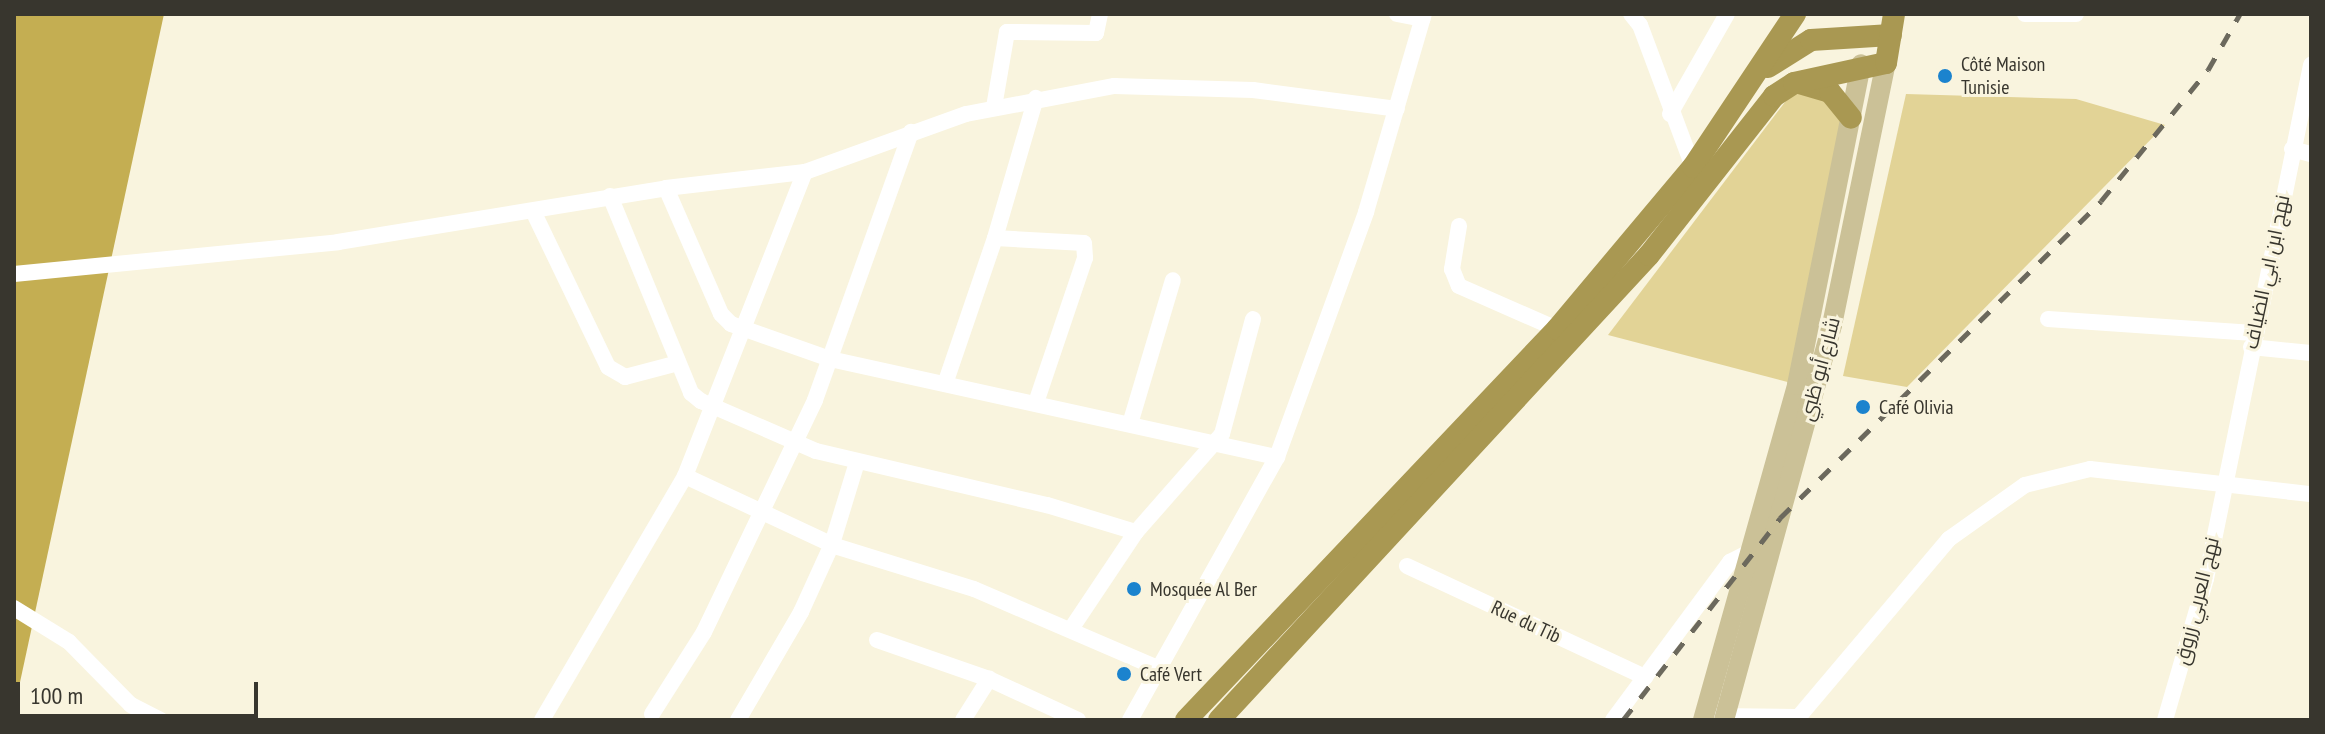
<!DOCTYPE html>
<meta charset="utf-8">
<style>
body{margin:0}
#map{position:relative;width:2325px;height:734px;overflow:hidden;background:#f9f4de;font-family:"PT Sans Narrow",Cairo,sans-serif}
div>[style]{position:absolute}
.green>*{inset:0;background:#e2d396}
.forest>*{inset:0;background:#c4ae52}
.minor>*{height:16px;margin:-8px;padding:0 8px;transform-origin:8px;border-radius:8px;background:#fff}
.major>*{height:20px;margin:-10px;padding:0 10px;transform-origin:10px;border-radius:10px;background:#cbc197}
.highway>*{height:22px;margin:-11px;padding:0 11px;transform-origin:11px;border-radius:11px;background:#a99852}
.rail>*{height:5px;margin-top:-2.5px;transform-origin:0;background:repeating-linear-gradient(90deg,#6c695d 0 14px,transparent 0 28px)}
.dots>*{width:22px;height:22px;translate:-50% -50%;box-sizing:border-box;border:4px solid #f9f4de;border-radius:50%}
span{translate:-50% -50%;white-space:nowrap;text-align:center;line-height:1.15;-webkit-text-stroke:6px #f9f4de;paint-order:stroke}
.poi-label{font-size:20px;color:#38362e}
.left{translate:0 -50%;text-align:left}
.street-label{font-size:20px;color:#38362e}
.frame{position:absolute;inset:0;border:16px solid #38362e;pointer-events:none}
.scale{position:absolute;left:16px;top:682px;width:242px;height:36px;box-sizing:border-box;border:4px solid #38362e;border-top:0;padding-left:10px;font-size:24px;line-height:28px;white-space:nowrap;color:#38362e;-webkit-text-stroke:6px #f9f4de;paint-order:stroke}
</style>
<div id="map">
<div class="green">
<div style="clip-path:polygon(1804px 77px,1849px 115px,1795px 384px,1608px 335px)"></div>
<div style="clip-path:polygon(1906px 94px,2076px 99px,2165px 125px,1907px 387px,1843px 376px)"></div>
</div>
<div class="forest">
<div style="clip-path:polygon(14px 14px,164px 14px,14px 710px)"></div>
</div>
<div class="minor">
<div style="left:1397px;top:14px;width:26px;rotate:11deg"></div>
<div style="left:1631px;top:14px;width:14px;rotate:51deg"></div>
<div style="left:1640px;top:25px;width:152px;rotate:69.5deg"></div>
<div style="left:2025px;top:14px;width:51px"></div>
<div style="left:994px;top:107px;width:76px;rotate:-80.2deg"></div>
<div style="left:1007px;top:32px;width:89px;rotate:0.6deg"></div>
<div style="left:1096px;top:33px;width:19px;rotate:-78deg"></div>
<div style="left:1670px;top:114px;width:115px;rotate:-60.3deg"></div>
<div style="left:2292px;top:149px;width:20px;rotate:15deg"></div>
<div style="left:666px;top:188px;width:137px;rotate:66.4deg"></div>
<div style="left:721px;top:314px;width:14px;rotate:45deg"></div>
<div style="left:731px;top:324px;width:105px;rotate:19.5deg"></div>
<div style="left:830px;top:359px;width:458px;rotate:12.4deg"></div>
<div style="left:610px;top:196px;width:213px;rotate:67.6deg"></div>
<div style="left:691px;top:393px;width:13px;rotate:39deg"></div>
<div style="left:701px;top:401px;width:125px;rotate:23.5deg"></div>
<div style="left:816px;top:451px;width:237px;rotate:13.2deg"></div>
<div style="left:1047px;top:505px;width:93px;rotate:16.9deg"></div>
<div style="left:533px;top:211px;width:173px;rotate:64.3deg"></div>
<div style="left:608px;top:367px;width:20px;rotate:30deg"></div>
<div style="left:625px;top:377px;width:55px;rotate:-14.8deg"></div>
<div style="left:1459px;top:226px;width:44px;rotate:99.2deg"></div>
<div style="left:1452px;top:269px;width:18px;rotate:68deg"></div>
<div style="left:1459px;top:286px;width:107px;rotate:23.7deg"></div>
<div style="left:995px;top:238px;width:146px;rotate:-73.7deg"></div>
<div style="left:14px;top:274px;width:326px;rotate:-5.6deg"></div>
<div style="left:338px;top:242px;width:332px;rotate:-9.3deg"></div>
<div style="left:666px;top:188px;width:140px;rotate:-6.6deg"></div>
<div style="left:805px;top:172px;width:171px;rotate:-19.8deg"></div>
<div style="left:966px;top:114px;width:151px;rotate:-10.7deg"></div>
<div style="left:1114px;top:86px;width:139px;rotate:1.6deg"></div>
<div style="left:1253px;top:90px;width:145px;rotate:7.5deg"></div>
<div style="left:2048px;top:319px;width:206px;rotate:3.9deg"></div>
<div style="left:2251px;top:347px;width:60px;rotate:5.7deg"></div>
<div style="left:945px;top:384px;width:154px;rotate:-71.1deg"></div>
<div style="left:995px;top:238px;width:89px;rotate:3.2deg"></div>
<div style="left:1084px;top:243px;width:15px;rotate:86deg"></div>
<div style="left:1085px;top:258px;width:153px;rotate:108.7deg"></div>
<div style="left:1130px;top:424px;width:150px;rotate:-73.4deg"></div>
<div style="left:685px;top:476px;width:166px;rotate:25deg"></div>
<div style="left:835px;top:546px;width:145px;rotate:17.2deg"></div>
<div style="left:974px;top:589px;width:197px;rotate:23.3deg"></div>
<div style="left:1407px;top:566px;width:263px;rotate:25deg"></div>
<div style="left:14px;top:608px;width:65px;rotate:31.7deg"></div>
<div style="left:69px;top:642px;width:88px;rotate:45.5deg"></div>
<div style="left:131px;top:705px;width:34px;rotate:27deg"></div>
<div style="left:1071px;top:629px;width:117px;rotate:-56.2deg"></div>
<div style="left:1136px;top:532px;width:130px;rotate:-48.7deg"></div>
<div style="left:1222px;top:434px;width:119px;rotate:-74.9deg"></div>
<div style="left:877px;top:640px;width:119px;rotate:19.2deg"></div>
<div style="left:989px;top:679px;width:98px;rotate:24.7deg"></div>
<div style="left:652px;top:714px;width:97px;rotate:-57.6deg"></div>
<div style="left:704px;top:632px;width:257px;rotate:-64.4deg"></div>
<div style="left:815px;top:400px;width:285px;rotate:-70.3deg"></div>
<div style="left:1714px;top:716px;width:83px;rotate:0.7deg"></div>
<div style="left:542px;top:720px;width:283px;rotate:-59.6deg"></div>
<div style="left:685px;top:476px;width:327px;rotate:-68.5deg"></div>
<div style="left:738px;top:720px;width:125px;rotate:-59.7deg"></div>
<div style="left:801px;top:612px;width:75px;rotate:-65.5deg"></div>
<div style="left:832px;top:544px;width:86px;rotate:-73deg"></div>
<div style="left:963px;top:720px;width:49px;rotate:-57.6deg"></div>
<div style="left:1130px;top:720px;width:301px;rotate:-60.8deg"></div>
<div style="left:1277px;top:457px;width:261px;rotate:-70deg"></div>
<div style="left:1366px;top:212px;width:206px;rotate:-73.7deg"></div>
<div style="left:1613px;top:720px;width:197px;rotate:-53.5deg"></div>
<div style="left:1730px;top:562px;width:30px;rotate:-27deg"></div>
<div style="left:1796px;top:720px;width:237px;rotate:-49.8deg"></div>
<div style="left:1949px;top:539px;width:93px;rotate:-35.4deg"></div>
<div style="left:2025px;top:485px;width:67px;rotate:-13.8deg"></div>
<div style="left:2090px;top:469px;width:222px;rotate:6.5deg"></div>
<div style="left:2165px;top:720px;width:147px;rotate:-73.8deg"></div>
<div style="left:2206px;top:579px;width:525px;rotate:-78.45deg"></div>
</div>
<div class="major">
<div style="left:1703px;top:720px;width:348px;rotate:-74.3deg"></div>
<div style="left:1797px;top:385px;width:327px;rotate:-78.7deg"></div>
<div style="left:1724px;top:720px;width:409px;rotate:-74.7deg"></div>
<div style="left:1832px;top:325px;width:268px;rotate:-78.4deg"></div>
</div>
<div class="highway">
<div style="left:1768px;top:67px;width:51px;rotate:-32.1deg"></div>
<div style="left:1811px;top:40px;width:80px;rotate:-3.6deg"></div>
<div style="left:1799px;top:83px;width:32px;rotate:16deg"></div>
<div style="left:1830px;top:92px;width:33px;rotate:51deg"></div>
<div style="left:1186px;top:720px;width:539px;rotate:-46.5deg"></div>
<div style="left:1557px;top:329px;width:212px;rotate:-50deg"></div>
<div style="left:1693px;top:167px;width:184px;rotate:-56.3deg"></div>
<div style="left:1219px;top:720px;width:633px;rotate:-47.24deg"></div>
<div style="left:1649px;top:255px;width:202px;rotate:-51.8deg"></div>
<div style="left:1774px;top:96px;width:24px;rotate:-33deg"></div>
<div style="left:1794px;top:83px;width:94px;rotate:-12.3deg"></div>
<div style="left:1886px;top:63px;width:50px;rotate:-80.7deg"></div>
</div>
<div class="rail">
<div style="left:1623px;top:720px;width:256px;rotate:-52.1deg"></div>
<div style="left:1780px;top:518px;width:451px;rotate:-44.6deg"></div>
<div style="left:2101px;top:201px;width:169px;rotate:-50.8deg"></div>
<div style="left:2208px;top:70px;width:64px;rotate:-60.3deg"></div>
</div>
<div class="dots">
<div style="left:1945px;top:76px;background:#1b83ce"></div>
<div style="left:1863px;top:407px;background:#1b83ce"></div>
<div style="left:1134px;top:589px;background:#1b83ce"></div>
<div style="left:1124px;top:674px;background:#1b83ce"></div>
</div>
<div class="poi-label">
<span class="left" style="left:1961px;top:76px">Côté Maison<br>Tunisie</span>
<span class="left" style="left:1879px;top:407px">Café Olivia</span>
<span class="left" style="left:1150px;top:589px">Mosquée Al Ber</span>
<span class="left" style="left:1140px;top:674px">Café Vert</span>
</div>
<div class="street-label">
<span style="left:2267px;top:272px;rotate:-78deg">نهج ابن ابي الضياف</span>
<span style="left:1820px;top:369px;rotate:-75deg">شارع أبو ظبي</span>
<span style="left:2197px;top:601px;rotate:-76deg">نهج العربي زروق</span>
<span style="left:1526px;top:622px;rotate:25deg">Rue du Tib</span>
</div>
<div class="frame"></div>
<div class="scale">100 m</div>
</div>
